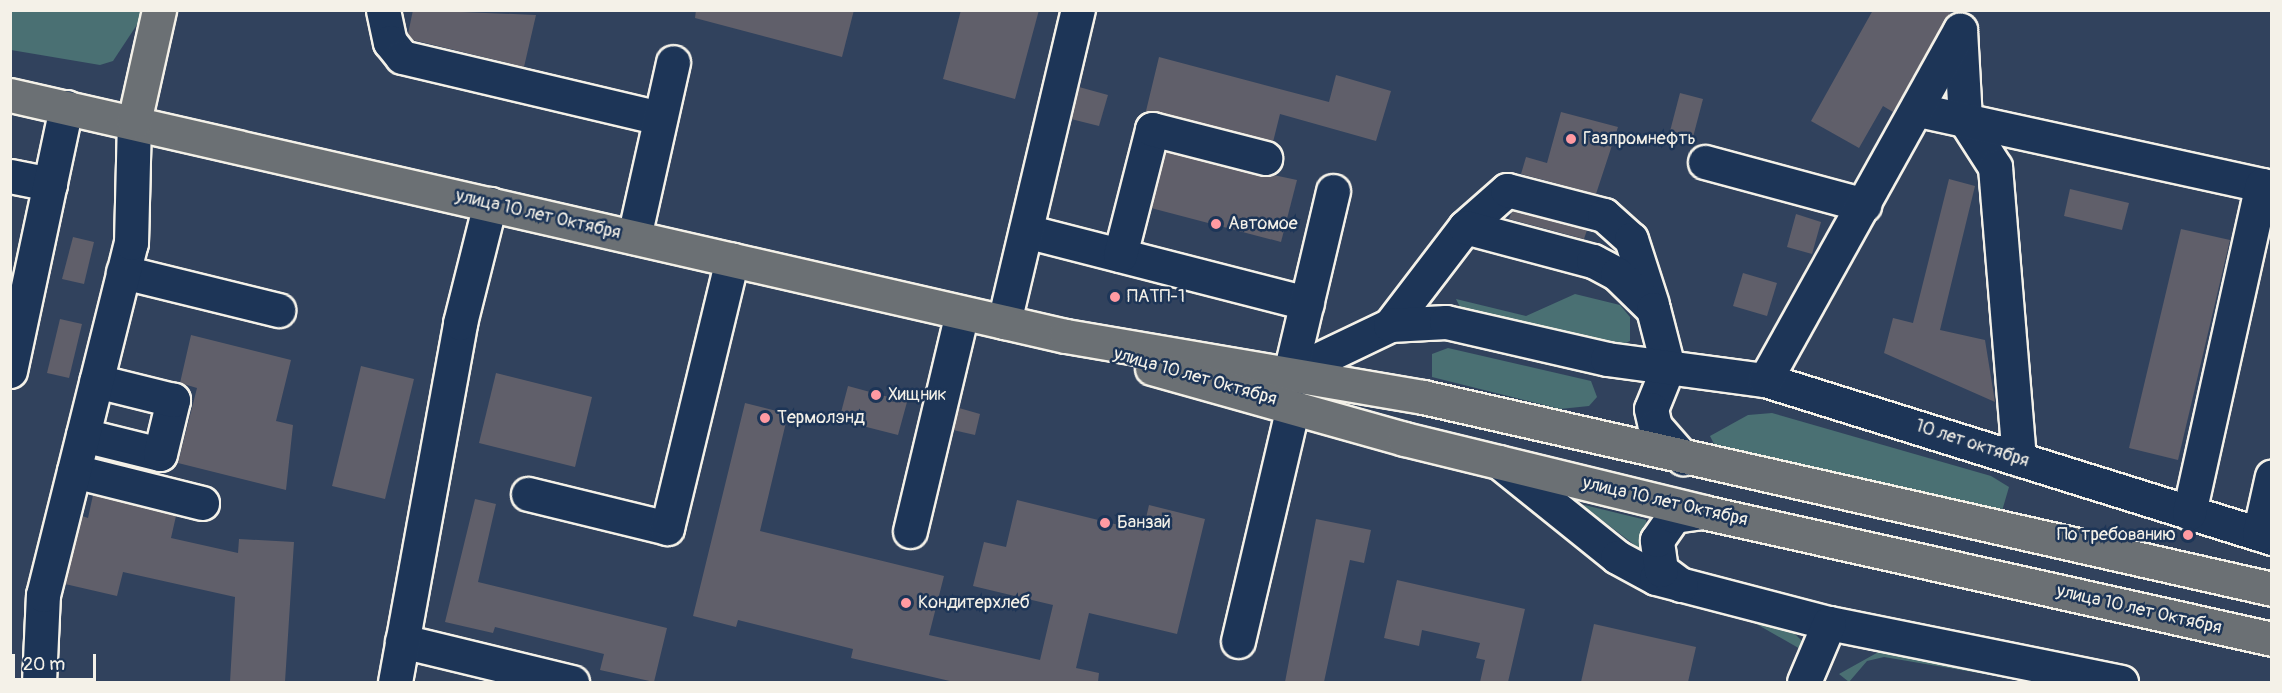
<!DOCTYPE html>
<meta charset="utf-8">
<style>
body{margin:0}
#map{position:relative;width:2282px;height:693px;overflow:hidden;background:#31425d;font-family:Pangolin,sans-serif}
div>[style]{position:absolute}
.green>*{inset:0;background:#4a7073}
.building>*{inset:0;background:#605f6a}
.roads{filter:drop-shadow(2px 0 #f4f1e8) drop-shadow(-2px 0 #f4f1e8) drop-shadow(0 2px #f4f1e8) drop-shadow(0 -2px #f4f1e8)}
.minor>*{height:33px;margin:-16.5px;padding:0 16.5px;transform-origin:16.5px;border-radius:16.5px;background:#1d3557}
.major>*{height:33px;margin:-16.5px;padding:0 16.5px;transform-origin:16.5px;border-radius:16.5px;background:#6b7074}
.dots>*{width:16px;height:16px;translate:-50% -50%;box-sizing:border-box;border:3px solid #1d3557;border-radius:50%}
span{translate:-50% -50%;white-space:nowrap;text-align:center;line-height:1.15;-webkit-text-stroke:5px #1d3557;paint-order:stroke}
.poi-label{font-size:18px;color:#f4f1e8}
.left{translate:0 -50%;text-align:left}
.right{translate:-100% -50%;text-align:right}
.street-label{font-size:18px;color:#f4f1e8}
.frame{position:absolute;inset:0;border:12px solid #f4f1e8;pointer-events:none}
.scale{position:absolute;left:12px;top:654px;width:84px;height:27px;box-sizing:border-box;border:3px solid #f4f1e8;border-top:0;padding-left:8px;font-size:18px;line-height:21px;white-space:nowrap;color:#f4f1e8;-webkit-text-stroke:4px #1d3557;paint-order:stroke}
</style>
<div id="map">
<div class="green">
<div style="clip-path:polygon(11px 11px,146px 11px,113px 61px,100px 65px,11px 50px)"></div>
<div style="clip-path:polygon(1575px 294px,1620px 305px,1630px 317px,1630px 341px,1619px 346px,1461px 309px,1456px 299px,1526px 316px)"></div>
<div style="clip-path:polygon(1448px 348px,1591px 381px,1597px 397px,1589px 406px,1560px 409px,1432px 377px,1432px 354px)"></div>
<div style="clip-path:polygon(1772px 413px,1991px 476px,2009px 487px,2002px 511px,1714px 444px,1710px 436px,1748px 415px)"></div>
<div style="clip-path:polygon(1572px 502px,1646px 520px,1653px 559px,1590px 511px)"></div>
<div style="clip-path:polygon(1739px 614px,1788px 627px,1804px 643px,1802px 650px)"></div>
<div style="clip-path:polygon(1882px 650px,2064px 682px,2032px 682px,1884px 657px,1867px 661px,1849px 682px,1839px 674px)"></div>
</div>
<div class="building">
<div style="clip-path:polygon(413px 10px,536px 15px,524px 67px,413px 40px,408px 34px)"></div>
<div style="clip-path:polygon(696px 10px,854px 10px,842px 57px,695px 18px)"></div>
<div style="clip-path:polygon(961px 10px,1039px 10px,1015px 99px,943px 79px)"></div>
<div style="clip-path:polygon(1873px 10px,1952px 10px,1893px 112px,1883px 106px,1859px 148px,1811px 121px)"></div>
<div style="clip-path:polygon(1159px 57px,1329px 102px,1336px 75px,1391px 91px,1376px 141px,1280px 114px,1273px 142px,1146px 111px)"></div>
<div style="clip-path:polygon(1079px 87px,1108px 95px,1099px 126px,1071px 119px)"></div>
<div style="clip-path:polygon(1680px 93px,1703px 99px,1692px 141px,1669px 135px)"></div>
<div style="clip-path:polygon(1561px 112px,1618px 127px,1596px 194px,1521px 174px,1526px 157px,1547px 163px)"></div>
<div style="clip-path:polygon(1166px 152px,1297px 180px,1281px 242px,1151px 208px)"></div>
<div style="clip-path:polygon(1949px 179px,1975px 186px,1940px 330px,1985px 340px,1995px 402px,1884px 353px,1893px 318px,1913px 323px)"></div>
<div style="clip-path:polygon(2070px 189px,2129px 203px,2122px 230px,2064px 216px)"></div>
<div style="clip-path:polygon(1512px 211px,1587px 230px,1584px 239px,1509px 219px)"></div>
<div style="clip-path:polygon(1796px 214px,1821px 222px,1812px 254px,1787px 247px)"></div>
<div style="clip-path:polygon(2181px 229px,2230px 240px,2178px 460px,2129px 448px)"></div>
<div style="clip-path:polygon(73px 237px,94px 242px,84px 284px,62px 279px)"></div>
<div style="clip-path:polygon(1743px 273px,1777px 283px,1767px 316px,1733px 306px)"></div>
<div style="clip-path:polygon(60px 319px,82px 324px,69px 378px,47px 373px)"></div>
<div style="clip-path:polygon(191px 335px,291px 360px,276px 421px,293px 425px,286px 490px,178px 463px,197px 388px,180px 383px)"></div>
<div style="clip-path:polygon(361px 366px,414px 379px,385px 499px,332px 486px)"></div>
<div style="clip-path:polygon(496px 373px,592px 397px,575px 467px,479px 443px)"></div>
<div style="clip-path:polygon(848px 386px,907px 402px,898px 435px,839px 420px)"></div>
<div style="clip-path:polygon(745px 403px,788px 414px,760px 531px,944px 576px,929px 635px,1040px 660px,1053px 605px,973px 586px,984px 542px,1006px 547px,1017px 500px,1143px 531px,1149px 505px,1205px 519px,1177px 634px,1089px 613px,1076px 668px,1099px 673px,1098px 682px,954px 682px,851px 658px,853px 649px,738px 620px,736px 627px,693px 616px)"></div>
<div style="clip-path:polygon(959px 408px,980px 414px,975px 435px,953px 430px)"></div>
<div style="clip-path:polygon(93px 495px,176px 516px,171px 538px,238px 553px,239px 539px,294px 542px,285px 682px,230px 682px,235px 597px,123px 572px,117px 596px,65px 584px,82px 516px,88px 518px)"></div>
<div style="clip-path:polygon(475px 499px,496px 504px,478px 582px,667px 628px,654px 682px,600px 670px,604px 654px,495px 627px,493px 633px,445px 622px)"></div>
<div style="clip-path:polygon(1316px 519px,1371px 530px,1364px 563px,1350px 560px,1324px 682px,1285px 682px)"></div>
<div style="clip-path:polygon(1397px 580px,1525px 609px,1508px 682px,1480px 682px,1485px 660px,1476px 658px,1480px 643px,1422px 630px,1419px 646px,1384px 638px)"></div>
<div style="clip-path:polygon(1594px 624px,1696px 647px,1688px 682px,1581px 682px)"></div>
</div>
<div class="roads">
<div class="minor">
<div style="left:383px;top:10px;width:33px;rotate:78deg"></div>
<div style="left:390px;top:42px;width:19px;rotate:51deg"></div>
<div style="left:402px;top:57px;width:265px;rotate:13.3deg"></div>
<div style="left:1960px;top:30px;width:90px;rotate:86.8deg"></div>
<div style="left:1965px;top:120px;width:56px;rotate:57.4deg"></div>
<div style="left:1995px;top:167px;width:293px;rotate:85.3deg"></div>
<div style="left:1918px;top:110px;width:362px;rotate:12.3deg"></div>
<div style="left:1705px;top:162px;width:165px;rotate:15.1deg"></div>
<div style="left:10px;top:176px;width:41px;rotate:11.3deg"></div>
<div style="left:1465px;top:227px;width:56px;rotate:-41.4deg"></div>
<div style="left:1507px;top:190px;width:100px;rotate:14.5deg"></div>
<div style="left:1604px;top:215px;width:36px;rotate:42deg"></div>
<div style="left:1631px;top:239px;width:68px;rotate:72.1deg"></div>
<div style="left:1026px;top:231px;width:290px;rotate:14.4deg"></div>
<div style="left:634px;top:237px;width:179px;rotate:-77.4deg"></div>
<div style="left:1120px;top:255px;width:130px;rotate:-75.7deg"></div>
<div style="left:1152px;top:129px;width:117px;rotate:14.4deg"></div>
<div style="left:123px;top:272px;width:160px;rotate:13.8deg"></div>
<div style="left:1004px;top:322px;width:321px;rotate:-76.7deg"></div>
<div style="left:1390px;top:325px;width:123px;rotate:-52.6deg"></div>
<div style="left:1465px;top:227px;width:132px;rotate:14.9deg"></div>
<div style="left:1593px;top:261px;width:27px;rotate:28deg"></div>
<div style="left:1617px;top:274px;width:50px;rotate:44.2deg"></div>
<div style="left:1653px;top:309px;width:60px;rotate:75.5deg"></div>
<div style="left:1668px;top:367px;width:45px;rotate:112deg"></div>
<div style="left:1651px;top:409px;width:17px;rotate:77deg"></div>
<div style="left:1655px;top:426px;width:43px;rotate:48.8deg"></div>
<div style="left:10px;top:371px;width:270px;rotate:-78deg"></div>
<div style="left:1290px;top:373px;width:111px;rotate:-25.6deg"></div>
<div style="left:1390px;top:325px;width:56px;rotate:-3.1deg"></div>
<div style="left:1446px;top:322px;width:165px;rotate:12.9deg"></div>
<div style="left:1607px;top:359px;width:159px;rotate:7.6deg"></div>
<div style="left:1765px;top:380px;width:531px;rotate:17.31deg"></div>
<div style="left:1290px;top:373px;width:187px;rotate:-76.7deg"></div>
<div style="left:1765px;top:380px;width:401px;rotate:-60.9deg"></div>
<div style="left:83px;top:435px;width:79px;rotate:13.9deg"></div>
<div style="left:160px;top:454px;width:56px;rotate:-76.5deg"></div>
<div style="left:173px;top:400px;width:79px;rotate:-166.1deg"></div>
<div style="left:1499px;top:462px;width:151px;rotate:38.8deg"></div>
<div style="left:1617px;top:557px;width:44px;rotate:28.3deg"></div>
<div style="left:1656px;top:578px;width:179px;rotate:14.6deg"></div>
<div style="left:1829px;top:623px;width:298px;rotate:11.4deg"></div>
<div style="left:74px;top:471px;width:132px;rotate:14deg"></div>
<div style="left:528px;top:494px;width:143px;rotate:13.7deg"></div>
<div style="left:667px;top:528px;width:276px;rotate:-76.4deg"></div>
<div style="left:2189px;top:513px;width:336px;rotate:-77.5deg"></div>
<div style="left:910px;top:531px;width:224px;rotate:-76.6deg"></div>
<div style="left:2259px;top:534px;width:59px;rotate:-77.4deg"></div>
<div style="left:1681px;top:585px;width:25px;rotate:-143deg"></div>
<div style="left:1661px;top:570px;width:30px;rotate:-98deg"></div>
<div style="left:1657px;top:540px;width:29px;rotate:-55deg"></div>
<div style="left:1674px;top:516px;width:29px;rotate:-8deg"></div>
<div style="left:402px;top:641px;width:175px;rotate:13.6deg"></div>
<div style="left:1238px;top:641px;width:241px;rotate:-76.8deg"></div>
<div style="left:39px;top:682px;width:87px;rotate:-87.4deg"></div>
<div style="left:43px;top:595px;width:363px;rotate:-76deg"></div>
<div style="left:131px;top:243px;width:121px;rotate:-88.6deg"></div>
<div style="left:395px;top:682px;width:365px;rotate:-79.7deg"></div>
<div style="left:460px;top:323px;width:123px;rotate:-75.9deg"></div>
<div style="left:1804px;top:682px;width:64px;rotate:-67deg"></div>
</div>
<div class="major">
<div style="left:10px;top:95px;width:1083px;rotate:12.86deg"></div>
<div style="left:1066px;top:336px;width:362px;rotate:9.7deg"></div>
<div style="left:1423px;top:397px;width:870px;rotate:12.74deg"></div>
<div style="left:134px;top:122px;width:115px;rotate:-77.4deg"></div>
<div style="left:1152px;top:368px;width:262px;rotate:15.7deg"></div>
<div style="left:1404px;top:439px;width:308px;rotate:13.7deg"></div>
<div style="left:1703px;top:512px;width:583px;rotate:12.58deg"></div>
</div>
</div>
<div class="dots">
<div style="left:1571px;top:139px;background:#ff9aa2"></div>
<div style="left:1216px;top:224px;background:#ff9aa2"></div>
<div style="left:1115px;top:297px;background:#ff9aa2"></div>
<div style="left:876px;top:395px;background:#ff9aa2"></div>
<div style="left:765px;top:418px;background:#ff9aa2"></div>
<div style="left:1105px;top:523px;background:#ff9aa2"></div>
<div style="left:2188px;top:535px;background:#ff9aa2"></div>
<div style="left:906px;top:603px;background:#ff9aa2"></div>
</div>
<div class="poi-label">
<span class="left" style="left:1583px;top:139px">Газпромнефть</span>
<span class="left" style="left:1228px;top:224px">Автомое</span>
<span class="left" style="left:1127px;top:297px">ПАТП-1</span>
<span class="left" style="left:888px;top:395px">Хищник</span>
<span class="left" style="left:777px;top:418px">Термолэнд</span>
<span class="left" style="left:1117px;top:523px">Банзай</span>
<span class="right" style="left:2176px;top:535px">По требованию</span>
<span class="left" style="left:918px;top:603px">Кондитерхлеб</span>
</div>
<div class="street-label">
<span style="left:538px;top:215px;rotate:13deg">улица 10 лет Октября</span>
<span style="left:1195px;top:377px;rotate:16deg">улица 10 лет Октября</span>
<span style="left:1972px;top:444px;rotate:18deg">10 лет октября</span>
<span style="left:1665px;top:502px;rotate:13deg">улица 10 лет Октября</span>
<span style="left:2139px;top:610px;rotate:13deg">улица 10 лет Октября</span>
</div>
<div class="frame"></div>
<div class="scale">20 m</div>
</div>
